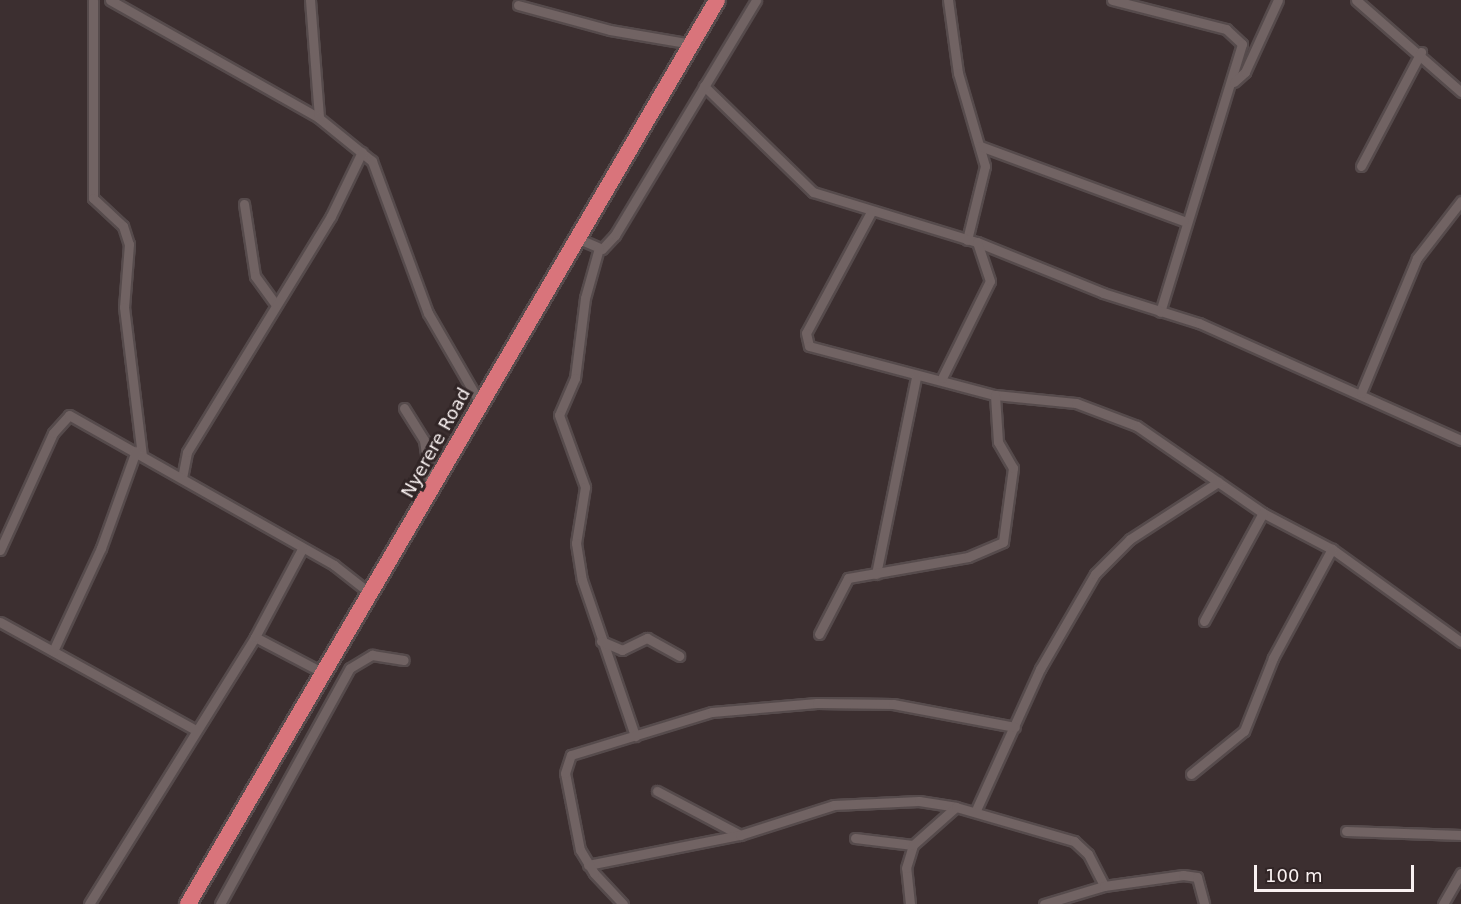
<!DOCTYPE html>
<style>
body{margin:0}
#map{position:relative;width:1461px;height:904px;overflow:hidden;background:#3c2f30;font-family:"DejaVu Sans",sans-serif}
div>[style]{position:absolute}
.roads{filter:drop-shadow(2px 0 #564b4c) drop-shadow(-2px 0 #564b4c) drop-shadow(0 2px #564b4c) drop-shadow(0 -2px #564b4c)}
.street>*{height:9px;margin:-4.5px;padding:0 4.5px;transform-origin:4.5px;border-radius:4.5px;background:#716363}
.highway>*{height:16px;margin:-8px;padding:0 8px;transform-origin:8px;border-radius:8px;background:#d9747b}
span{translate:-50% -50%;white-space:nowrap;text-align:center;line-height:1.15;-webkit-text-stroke:6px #312526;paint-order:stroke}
.street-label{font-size:18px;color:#f9f1f1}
.scale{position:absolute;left:1254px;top:865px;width:160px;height:27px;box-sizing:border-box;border:3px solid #f9f1f1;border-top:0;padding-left:8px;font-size:18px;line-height:21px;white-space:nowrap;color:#f9f1f1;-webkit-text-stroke:4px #312526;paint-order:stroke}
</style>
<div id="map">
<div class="roads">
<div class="street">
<div style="left:93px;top:0;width:198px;rotate:90deg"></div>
<div style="left:93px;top:198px;width:41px;rotate:43deg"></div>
<div style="left:123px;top:226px;width:19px;rotate:72deg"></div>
<div style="left:129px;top:244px;width:63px;rotate:94.5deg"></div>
<div style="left:124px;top:307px;width:149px;rotate:83.1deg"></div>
<div style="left:110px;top:0;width:240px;rotate:29.4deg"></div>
<div style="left:310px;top:0;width:118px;rotate:85.6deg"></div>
<div style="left:319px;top:118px;width:68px;rotate:39.1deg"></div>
<div style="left:372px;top:161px;width:162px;rotate:69.8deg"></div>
<div style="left:428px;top:313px;width:104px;rotate:60deg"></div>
<div style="left:948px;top:0;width:74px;rotate:82.2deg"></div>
<div style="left:958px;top:73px;width:97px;rotate:73.8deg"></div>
<div style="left:985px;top:166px;width:76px;rotate:103.7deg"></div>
<div style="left:1112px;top:0;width:118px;rotate:14.3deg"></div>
<div style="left:1226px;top:29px;width:22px;rotate:43deg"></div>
<div style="left:1242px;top:44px;width:280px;rotate:107deg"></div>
<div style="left:1356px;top:0;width:140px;rotate:41.2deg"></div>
<div style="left:518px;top:5px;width:95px;rotate:15.2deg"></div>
<div style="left:610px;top:30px;width:83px;rotate:9.7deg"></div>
<div style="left:1234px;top:82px;width:15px;rotate:-42deg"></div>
<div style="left:1245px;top:72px;width:79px;rotate:-65.4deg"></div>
<div style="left:704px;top:86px;width:152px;rotate:44.2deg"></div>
<div style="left:813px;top:192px;width:171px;rotate:17deg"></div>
<div style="left:977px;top:242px;width:136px;rotate:22deg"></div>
<div style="left:1103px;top:293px;width:101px;rotate:17.4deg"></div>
<div style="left:1199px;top:323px;width:287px;rotate:24.1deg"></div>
<div style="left:980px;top:146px;width:217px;rotate:20.2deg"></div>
<div style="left:1361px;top:166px;width:129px;rotate:-62.2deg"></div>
<div style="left:244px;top:204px;width:73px;rotate:81.3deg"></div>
<div style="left:255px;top:276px;width:34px;rotate:54deg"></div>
<div style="left:871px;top:212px;width:137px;rotate:118.2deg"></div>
<div style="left:806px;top:333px;width:13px;rotate:77deg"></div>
<div style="left:809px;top:346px;width:192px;rotate:14.8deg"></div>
<div style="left:995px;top:395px;width:81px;rotate:5.6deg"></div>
<div style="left:1076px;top:403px;width:65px;rotate:20.7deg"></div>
<div style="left:1137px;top:426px;width:153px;rotate:34.6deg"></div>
<div style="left:1263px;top:513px;width:78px;rotate:27.6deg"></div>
<div style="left:1332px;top:549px;width:159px;rotate:35.8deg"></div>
<div style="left:579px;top:239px;width:25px;rotate:23deg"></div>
<div style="left:602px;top:249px;width:19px;rotate:-47deg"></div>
<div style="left:615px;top:235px;width:274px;rotate:-59deg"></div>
<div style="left:599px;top:248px;width:52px;rotate:105.6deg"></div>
<div style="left:585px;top:298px;width:81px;rotate:97.1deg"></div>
<div style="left:575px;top:378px;width:40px;rotate:113.4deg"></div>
<div style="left:559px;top:415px;width:77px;rotate:70.1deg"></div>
<div style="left:585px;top:487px;width:57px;rotate:99.1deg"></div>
<div style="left:576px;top:543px;width:37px;rotate:81deg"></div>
<div style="left:582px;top:580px;width:165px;rotate:71.2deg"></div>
<div style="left:942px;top:378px;width:108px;rotate:-63.7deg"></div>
<div style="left:990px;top:281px;width:41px;rotate:-108.4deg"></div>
<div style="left:1361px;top:393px;width:146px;rotate:-67.5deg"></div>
<div style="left:1417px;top:258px;width:72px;rotate:-52.3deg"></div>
<div style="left:404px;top:408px;width:38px;rotate:58deg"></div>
<div style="left:424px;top:440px;width:49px;rotate:81.7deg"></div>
<div style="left:182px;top:478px;width:26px;rotate:-79deg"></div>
<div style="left:187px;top:452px;width:276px;rotate:-58.6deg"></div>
<div style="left:331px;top:216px;width:71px;rotate:-64.2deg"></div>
<div style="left:0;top:550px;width:128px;rotate:-65.6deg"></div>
<div style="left:53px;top:433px;width:24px;rotate:-48deg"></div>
<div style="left:69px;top:415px;width:305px;rotate:29.5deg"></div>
<div style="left:334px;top:565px;width:47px;rotate:38.1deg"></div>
<div style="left:876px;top:574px;width:201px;rotate:-78.5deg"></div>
<div style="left:1204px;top:621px;width:123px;rotate:-61.4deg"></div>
<div style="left:0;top:622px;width:224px;rotate:28.9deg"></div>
<div style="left:819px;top:634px;width:63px;rotate:-62.6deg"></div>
<div style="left:848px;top:578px;width:122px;rotate:-9.9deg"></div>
<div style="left:968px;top:557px;width:38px;rotate:-23deg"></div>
<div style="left:1003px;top:542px;width:75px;rotate:-82.3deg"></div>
<div style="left:1013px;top:468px;width:30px;rotate:-120deg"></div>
<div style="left:998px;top:442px;width:47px;rotate:-93.7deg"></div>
<div style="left:255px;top:637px;width:78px;rotate:27.6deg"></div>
<div style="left:601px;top:641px;width:23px;rotate:23deg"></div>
<div style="left:622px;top:650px;width:28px;rotate:-26deg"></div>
<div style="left:647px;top:638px;width:37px;rotate:29deg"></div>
<div style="left:53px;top:651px;width:114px;rotate:-65deg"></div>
<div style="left:101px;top:548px;width:103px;rotate:-70.2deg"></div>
<div style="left:1191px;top:774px;width:68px;rotate:-39.1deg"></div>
<div style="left:1244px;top:731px;width:79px;rotate:-68.3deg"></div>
<div style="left:1273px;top:658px;width:124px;rotate:-61.6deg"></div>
<div style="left:657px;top:791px;width:94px;rotate:27.9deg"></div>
<div style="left:976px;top:810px;width:155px;rotate:-65.6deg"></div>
<div style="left:1040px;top:669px;width:110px;rotate:-59.9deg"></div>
<div style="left:1095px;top:574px;width:49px;rotate:-45deg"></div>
<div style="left:1130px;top:539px;width:105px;rotate:-32.9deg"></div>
<div style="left:1346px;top:831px;width:115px;rotate:2deg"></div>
<div style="left:855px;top:838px;width:58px;rotate:6.9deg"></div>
<div style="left:588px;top:865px;width:155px;rotate:-11.2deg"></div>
<div style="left:740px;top:835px;width:99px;rotate:-17.7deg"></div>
<div style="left:834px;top:805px;width:85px;rotate:-2.7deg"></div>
<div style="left:919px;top:801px;width:37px;rotate:9deg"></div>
<div style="left:89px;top:904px;width:314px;rotate:-58.1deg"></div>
<div style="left:255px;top:637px;width:100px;rotate:-61.9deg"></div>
<div style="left:220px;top:904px;width:269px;rotate:-61.2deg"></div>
<div style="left:350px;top:668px;width:26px;rotate:-31deg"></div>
<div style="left:372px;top:655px;width:32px;rotate:9deg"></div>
<div style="left:623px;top:904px;width:42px;rotate:-133.1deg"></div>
<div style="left:594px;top:873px;width:27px;rotate:-121deg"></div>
<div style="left:580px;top:850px;width:78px;rotate:-101deg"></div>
<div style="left:565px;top:773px;width:19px;rotate:-72deg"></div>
<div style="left:571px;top:755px;width:147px;rotate:-17deg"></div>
<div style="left:712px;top:712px;width:105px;rotate:-4.9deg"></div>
<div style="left:817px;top:703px;width:76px;rotate:0.8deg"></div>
<div style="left:893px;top:704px;width:124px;rotate:10.7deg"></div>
<div style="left:910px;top:904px;width:36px;rotate:-96deg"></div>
<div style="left:906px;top:868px;width:24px;rotate:-73deg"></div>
<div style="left:913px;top:845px;width:57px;rotate:-41.5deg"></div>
<div style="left:956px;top:807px;width:123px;rotate:16.1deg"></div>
<div style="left:1074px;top:841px;width:19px;rotate:43deg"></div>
<div style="left:1088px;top:854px;width:36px;rotate:63deg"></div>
<div style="left:1044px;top:904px;width:63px;rotate:-16.7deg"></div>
<div style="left:1104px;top:886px;width:80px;rotate:-7.9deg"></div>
<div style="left:1183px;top:875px;width:14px;rotate:8deg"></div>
<div style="left:1197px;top:877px;width:28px;rotate:75deg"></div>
<div style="left:1443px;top:904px;width:36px;rotate:-60deg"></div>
</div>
<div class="highway">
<div style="left:188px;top:904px;width:1047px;rotate:-59.66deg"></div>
</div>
</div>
<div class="street-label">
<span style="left:436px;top:443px;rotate:-61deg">Nyerere Road</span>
</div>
<div class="scale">100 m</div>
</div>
